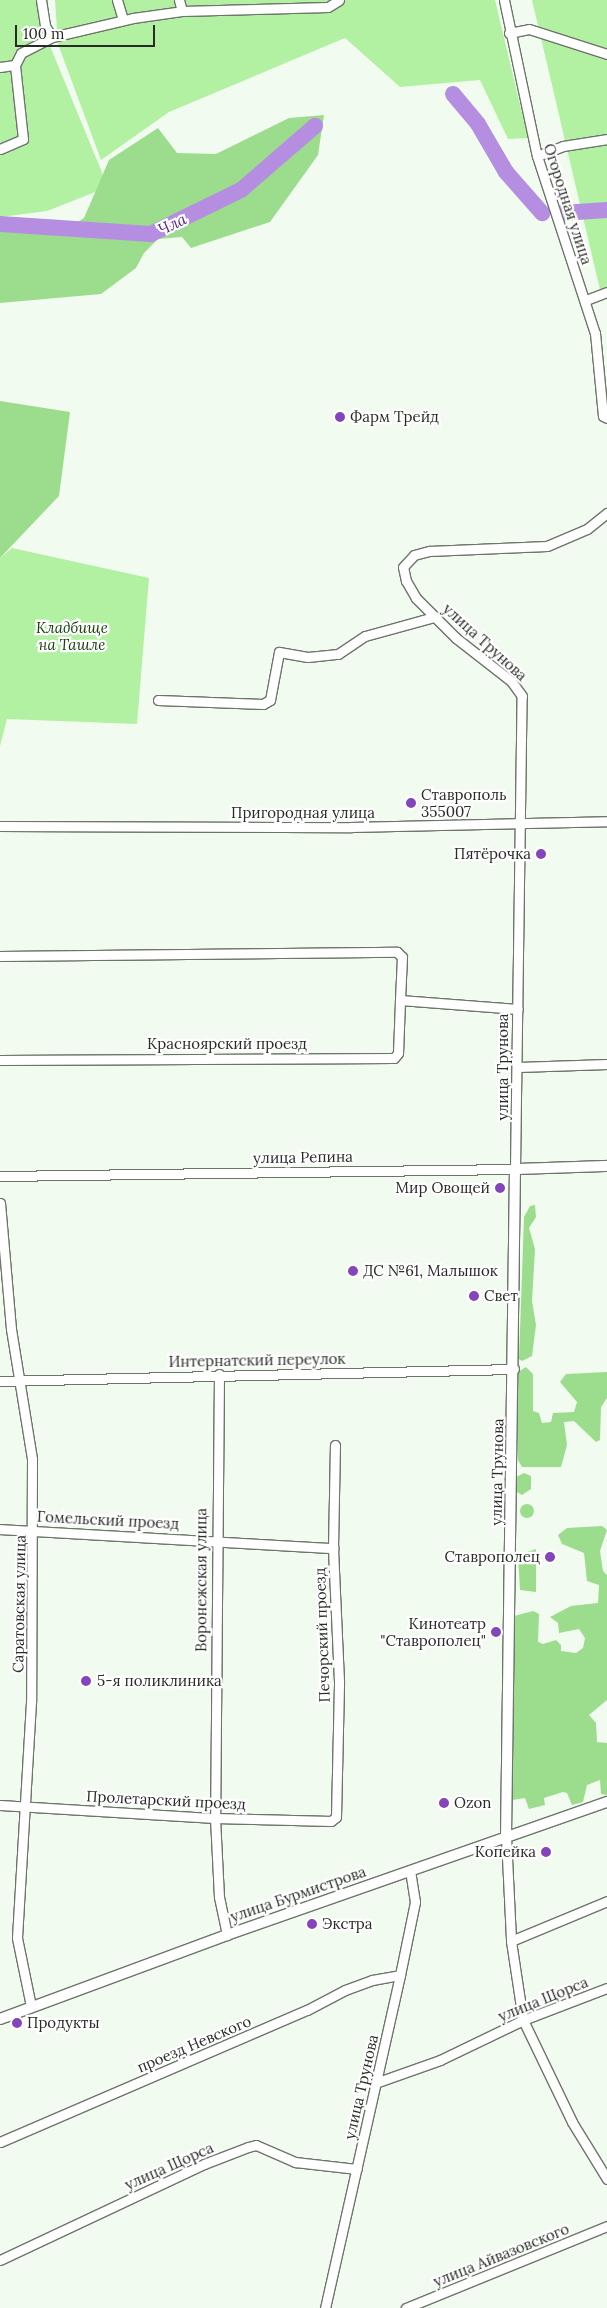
<!DOCTYPE html>
<meta charset="utf-8">
<style>
body{margin:0}
#map{position:relative;width:607px;height:2308px;overflow:hidden;background:#f2fbef;font-family:Lora,serif}
div>[style]{position:absolute}
.green>*{inset:0;background:#b2f0a2}
.forest>*{inset:0;background:#9cdc8d}
.round{border-radius:50%}
.river>*{height:16px;margin:-8px;padding:0 8px;transform-origin:8px;border-radius:8px;background:#b68ee1}
.roads{filter:drop-shadow(1px 0 #6d756b) drop-shadow(-1px 0 #6d756b) drop-shadow(0 1px #6d756b) drop-shadow(0 -1px #6d756b)}
.minor>*{height:9px;margin:-4.5px;padding:0 4.5px;transform-origin:4.5px;border-radius:4.5px;background:#fff}
.tertiary>*{height:10px;margin:-5px;padding:0 5px;transform-origin:5px;border-radius:5px;background:#fff}
.dots>*{width:14px;height:14px;translate:-50% -50%;box-sizing:border-box;border:2px solid #fff;border-radius:50%}
span{translate:-50% -50%;white-space:nowrap;text-align:center;line-height:1.15;-webkit-text-stroke:4.5px #fff;paint-order:stroke}
.street-label{font-size:15px;color:#282b27}
.poi-label{font-size:15px;color:#282b27}
.left{translate:0 -50%;text-align:left}
.right{translate:-100% -50%;text-align:right}
.park-label{font-size:15px;color:#133c06;font-style:italic}
.water-label{font-size:16px;color:#5c2687;font-style:italic}
.scale{position:absolute;left:15px;top:25px;width:140px;height:22px;box-sizing:border-box;border:2px solid #282b27;border-top:0;padding-left:6px;font-size:15px;line-height:18px;white-space:nowrap;color:#282b27;-webkit-text-stroke:4px #fff;paint-order:stroke}
</style>
<div id="map">
<div class="green">
<div style="clip-path:polygon(0 0,48px 0,50px 46px,108px 187px,47px 211px,0 217px)"></div>
<div style="clip-path:polygon(55px 0,495px 0,528px 138px,508px 139px,480px 80px,400px 87px,345px 38px,169px 112px,101px 160px,58px 44px)"></div>
<div style="clip-path:polygon(532px 0,607px 0,607px 296px,602px 298px)"></div>
<div style="clip-path:polygon(12px 548px,149px 578px,137px 724px,7px 719px,0 746px,0 558px)"></div>
</div>
<div class="forest">
<div style="clip-path:polygon(324px 115px,318px 155px,270px 222px,191px 248px,182px 237px,158px 239px,144px 253px,136px 268px,101px 294px,0 303px,0 217px,59px 220px,69px 227px,84px 218px,109px 160px,158px 128px,177px 153px,216px 154px,289px 118px)"></div>
<div style="clip-path:polygon(0 401px,70px 412px,59px 496px,0 558px)"></div>
<div style="clip-path:polygon(535px 1205px,536px 1217px,529px 1228px,535px 1249px,532px 1301px,536px 1325px,532px 1356px,522px 1361px,519px 1359px,524px 1217px,530px 1206px)"></div>
<div style="clip-path:polygon(526px 1367px,533px 1374px,533px 1411px,539px 1413px,542px 1423px,551px 1422px,553px 1413px,574px 1412px,577px 1402px,560px 1382px,566px 1374px,607px 1372px,607px 1398px,601px 1407px,600px 1440px,596px 1442px,574px 1421px,564px 1422px,567px 1445px,561px 1467px,522px 1467px,518px 1460px,518px 1372px)"></div>
<div style="clip-path:polygon(524px 1473px,531px 1476px,531px 1489px,522px 1495px,515px 1491px,516px 1477px)"></div>
<div class="round" style="left:520px;top:1504px;width:14px;height:14px"></div>
<div style="clip-path:polygon(602px 1526px,607px 1530px,600px 1551px,603px 1571px,607px 1575px,607px 1700px,589px 1715px,596px 1723px,597px 1742px,607px 1743px,607px 1795px,601px 1794px,600px 1780px,587px 1785px,583px 1802px,572px 1805px,567px 1793px,563px 1792px,544px 1798px,545px 1805px,529px 1809px,525px 1798px,512px 1800px,514px 1616px,533px 1611px,539px 1614px,538px 1642px,543px 1644px,556px 1640px,561px 1645px,561px 1651px,576px 1653px,583px 1648px,585px 1638px,579px 1629px,559px 1633px,558px 1623px,550px 1617px,571px 1606px,598px 1603px,599px 1585px,587px 1581px,584px 1553px,562px 1544px,558px 1535px,567px 1528px)"></div>
<div style="clip-path:polygon(536px 1549px,536px 1592px,520px 1590px,518px 1555px)"></div>
</div>
<div class="river">
<div style="left:453px;top:94px;width:39px;rotate:50deg"></div>
<div style="left:478px;top:124px;width:56px;rotate:59.7deg"></div>
<div style="left:506px;top:172px;width:55px;rotate:48.7deg"></div>
<div style="left:562px;top:213px;width:45px;rotate:-3.8deg"></div>
<div style="left:0;top:224px;width:151px;rotate:3.8deg"></div>
<div style="left:151px;top:234px;width:100px;rotate:-26.1deg"></div>
<div style="left:241px;top:190px;width:98px;rotate:-40.9deg"></div>
</div>
<div class="roads">
<div class="minor">
<div style="left:41px;top:0;width:26px;rotate:81deg"></div>
<div style="left:45px;top:26px;width:13px;rotate:58deg"></div>
<div style="left:117px;top:0;width:21px;rotate:73deg"></div>
<div style="left:179px;top:0;width:11px;rotate:75deg"></div>
<div style="left:504px;top:0;width:159px;rotate:78.1deg"></div>
<div style="left:537px;top:156px;width:186px;rotate:71.9deg"></div>
<div style="left:595px;top:333px;width:83px;rotate:84.5deg"></div>
<div style="left:603px;top:416px;width:4px;rotate:27deg"></div>
<div style="left:509px;top:33px;width:20px;rotate:-11deg"></div>
<div style="left:529px;top:29px;width:82px;rotate:17.8deg"></div>
<div style="left:0;top:67px;width:15px;rotate:-8deg"></div>
<div style="left:0;top:149px;width:25px;rotate:-23deg"></div>
<div style="left:23px;top:139px;width:74px;rotate:-96.2deg"></div>
<div style="left:15px;top:65px;width:13px;rotate:-63deg"></div>
<div style="left:21px;top:53px;width:35px;rotate:-27deg"></div>
<div style="left:52px;top:37px;width:83px;rotate:-13.2deg"></div>
<div style="left:133px;top:18px;width:49px;rotate:-8.1deg"></div>
<div style="left:182px;top:11px;width:146px;rotate:-1.6deg"></div>
<div style="left:328px;top:7px;width:13px;rotate:-32deg"></div>
<div style="left:537px;top:156px;width:28px;rotate:-21deg"></div>
<div style="left:563px;top:146px;width:45px;rotate:-9deg"></div>
<div style="left:586px;top:300px;width:22px;rotate:-21deg"></div>
<div style="left:158px;top:700px;width:105px;rotate:2.2deg"></div>
<div style="left:263px;top:704px;width:8px;rotate:-30deg"></div>
<div style="left:270px;top:700px;width:49px;rotate:-79.4deg"></div>
<div style="left:279px;top:652px;width:29px;rotate:10deg"></div>
<div style="left:308px;top:657px;width:30px;rotate:-6deg"></div>
<div style="left:338px;top:654px;width:32px;rotate:-34deg"></div>
<div style="left:365px;top:636px;width:72px;rotate:-15.4deg"></div>
<div style="left:0;top:826px;width:351px;rotate:0.2deg"></div>
<div style="left:351px;top:827px;width:256px;rotate:-1.3deg"></div>
<div style="left:0;top:956px;width:397px;rotate:-0.6deg"></div>
<div style="left:397px;top:952px;width:7px;rotate:45deg"></div>
<div style="left:402px;top:957px;width:43px;rotate:92.7deg"></div>
<div style="left:0;top:1060px;width:394px;rotate:-0.3deg"></div>
<div style="left:394px;top:1058px;width:6px;rotate:-51deg"></div>
<div style="left:398px;top:1053px;width:53px;rotate:-87.8deg"></div>
<div style="left:400px;top:1000px;width:118px;rotate:4.4deg"></div>
<div style="left:518px;top:1067px;width:89px;rotate:-1.9deg"></div>
<div style="left:0;top:1176px;width:515px;rotate:-0.78deg"></div>
<div style="left:515px;top:1169px;width:473px;rotate:-89.2deg"></div>
<div style="left:522px;top:696px;width:19px;rotate:-126deg"></div>
<div style="left:511px;top:681px;width:70px;rotate:-142deg"></div>
<div style="left:456px;top:638px;width:57px;rotate:-135deg"></div>
<div style="left:416px;top:598px;width:20px;rotate:-120deg"></div>
<div style="left:406px;top:581px;width:14px;rotate:-102deg"></div>
<div style="left:403px;top:567px;width:16px;rotate:-47deg"></div>
<div style="left:414px;top:555px;width:16px;rotate:-15deg"></div>
<div style="left:429px;top:551px;width:118px;rotate:-2.4deg"></div>
<div style="left:547px;top:546px;width:43px;rotate:-23deg"></div>
<div style="left:587px;top:529px;width:26px;rotate:-39deg"></div>
<div style="left:0;top:1203px;width:126px;rotate:85deg"></div>
<div style="left:11px;top:1329px;width:132px;rotate:80.8deg"></div>
<div style="left:32px;top:1459px;width:243px;rotate:90.2deg"></div>
<div style="left:31px;top:1702px;width:236px;rotate:93.4deg"></div>
<div style="left:17px;top:1938px;width:69px;rotate:78.4deg"></div>
<div style="left:219px;top:1374px;width:444px;rotate:90.5deg"></div>
<div style="left:215px;top:1818px;width:79px;rotate:87.1deg"></div>
<div style="left:219px;top:1897px;width:39px;rotate:78deg"></div>
<div style="left:0;top:1381px;width:514px;rotate:-1.34deg"></div>
<div style="left:0;top:1529px;width:334px;rotate:3.3deg"></div>
<div style="left:0;top:1805px;width:215px;rotate:3.5deg"></div>
<div style="left:215px;top:1818px;width:116px;rotate:1.5deg"></div>
<div style="left:331px;top:1821px;width:6px;rotate:-39deg"></div>
<div style="left:336px;top:1817px;width:136px;rotate:-88.7deg"></div>
<div style="left:339px;top:1681px;width:133px;rotate:-92.6deg"></div>
<div style="left:333px;top:1548px;width:103px;rotate:-88.9deg"></div>
<div style="left:506px;top:1837px;width:104px;rotate:87.2deg"></div>
<div style="left:511px;top:1941px;width:80px;rotate:81.4deg"></div>
<div style="left:523px;top:2020px;width:113px;rotate:64.3deg"></div>
<div style="left:572px;top:2122px;width:67px;rotate:58.4deg"></div>
<div style="left:511px;top:1941px;width:104px;rotate:-22.6deg"></div>
<div style="left:378px;top:2082px;width:66px;rotate:-19.5deg"></div>
<div style="left:440px;top:2060px;width:92px;rotate:-25.7deg"></div>
<div style="left:523px;top:2020px;width:90px;rotate:-20.9deg"></div>
<div style="left:0;top:2142px;width:334px;rotate:-23.3deg"></div>
<div style="left:307px;top:2010px;width:43px;rotate:-27.8deg"></div>
<div style="left:345px;top:1990px;width:29px;rotate:-20deg"></div>
<div style="left:372px;top:1980px;width:28px;rotate:-10deg"></div>
<div style="left:0;top:2260px;width:225px;rotate:-25.2deg"></div>
<div style="left:204px;top:2164px;width:47px;rotate:-21.1deg"></div>
<div style="left:248px;top:2147px;width:8px;rotate:-14deg"></div>
<div style="left:256px;top:2145px;width:43px;rotate:23.6deg"></div>
<div style="left:295px;top:2162px;width:62px;rotate:6.4deg"></div>
<div style="left:325px;top:2308px;width:341px;rotate:-77.3deg"></div>
<div style="left:400px;top:1975px;width:75px;rotate:-78.4deg"></div>
<div style="left:415px;top:1902px;width:31px;rotate:-99deg"></div>
<div style="left:406px;top:2308px;width:217px;rotate:-22.2deg"></div>
</div>
<div class="tertiary">
<div style="left:506px;top:1837px;width:668px;rotate:-89.23deg"></div>
<div style="left:515px;top:1169px;width:92px;rotate:-1.9deg"></div>
<div style="left:0;top:2019px;width:242px;rotate:-20.3deg"></div>
<div style="left:227px;top:1935px;width:403px;rotate:-19.3deg"></div>
</div>
</div>
<div class="dots">
<div style="left:340px;top:417px;background:#8445ba"></div>
<div style="left:411px;top:803px;background:#8445ba"></div>
<div style="left:541px;top:854px;background:#8445ba"></div>
<div style="left:500px;top:1188px;background:#8445ba"></div>
<div style="left:353px;top:1271px;background:#8445ba"></div>
<div style="left:474px;top:1296px;background:#8445ba"></div>
<div style="left:550px;top:1557px;background:#8445ba"></div>
<div style="left:496px;top:1632px;background:#8445ba"></div>
<div style="left:86px;top:1681px;background:#8445ba"></div>
<div style="left:444px;top:1803px;background:#8445ba"></div>
<div style="left:546px;top:1852px;background:#8445ba"></div>
<div style="left:312px;top:1924px;background:#8445ba"></div>
<div style="left:17px;top:2023px;background:#8445ba"></div>
</div>
<div class="street-label">
<span style="left:568px;top:204px;rotate:72deg">Огородная улица</span>
<span style="left:485px;top:642px;rotate:42deg">улица Трунова</span>
<span style="left:303px;top:813px">Пригородная улица</span>
<span style="left:227px;top:1044px">Красноярский проезд</span>
<span style="left:503px;top:1067px;rotate:-90deg">улица Трунова</span>
<span style="left:303px;top:1157px;rotate:-1deg">улица Репина</span>
<span style="left:257px;top:1360px;rotate:-1deg">Интернатский переулок</span>
<span style="left:497px;top:1472px;rotate:-89deg">улица Трунова</span>
<span style="left:108px;top:1520px;rotate:3deg">Гомельский проезд</span>
<span style="left:201px;top:1580px;rotate:-90deg">Воронежская улица</span>
<span style="left:19px;top:1604px;rotate:-89deg">Саратовская улица</span>
<span style="left:322px;top:1635px;rotate:-92deg">Печорский проезд</span>
<span style="left:166px;top:1800px;rotate:3deg">Пролетарский проезд</span>
<span style="left:298px;top:1894px;rotate:-19deg">улица Бурмистрова</span>
<span style="left:543px;top:1999px;rotate:-22deg">улица Щорса</span>
<span style="left:194px;top:2044px;rotate:-23deg">проезд Невского</span>
<span style="left:361px;top:2087px;rotate:-77deg">улица Трунова</span>
<span style="left:169px;top:2166px;rotate:-24deg">улица Щорса</span>
<span style="left:501px;top:2255px;rotate:-22deg">улица Айвазовского</span>
</div>
<div class="poi-label">
<span class="left" style="left:350px;top:417px">Фарм Трейд</span>
<span class="left" style="left:421px;top:803px">Ставрополь<br>355007</span>
<span class="right" style="left:531px;top:854px">Пятёрочка</span>
<span class="right" style="left:490px;top:1188px">Мир Овощей</span>
<span class="left" style="left:363px;top:1271px">ДС №61, Малышок</span>
<span class="left" style="left:484px;top:1296px">Свет</span>
<span class="right" style="left:540px;top:1557px">Ставрополец</span>
<span class="right" style="left:486px;top:1632px">Кинотеатр<br>"Ставрополец"</span>
<span class="left" style="left:97px;top:1681px">5-я поликлиника</span>
<span class="left" style="left:454px;top:1803px">Ozon</span>
<span class="right" style="left:536px;top:1852px">Копейка</span>
<span class="left" style="left:322px;top:1924px">Экстра</span>
<span class="left" style="left:27px;top:2023px">Продукты</span>
</div>
<div class="park-label">
<span style="left:72px;top:636px">Кладбище<br>на Ташле</span>
</div>
<div class="water-label">
<span style="left:172px;top:224px;rotate:-26deg">Чла</span>
</div>
<div class="scale">100 m</div>
</div>
